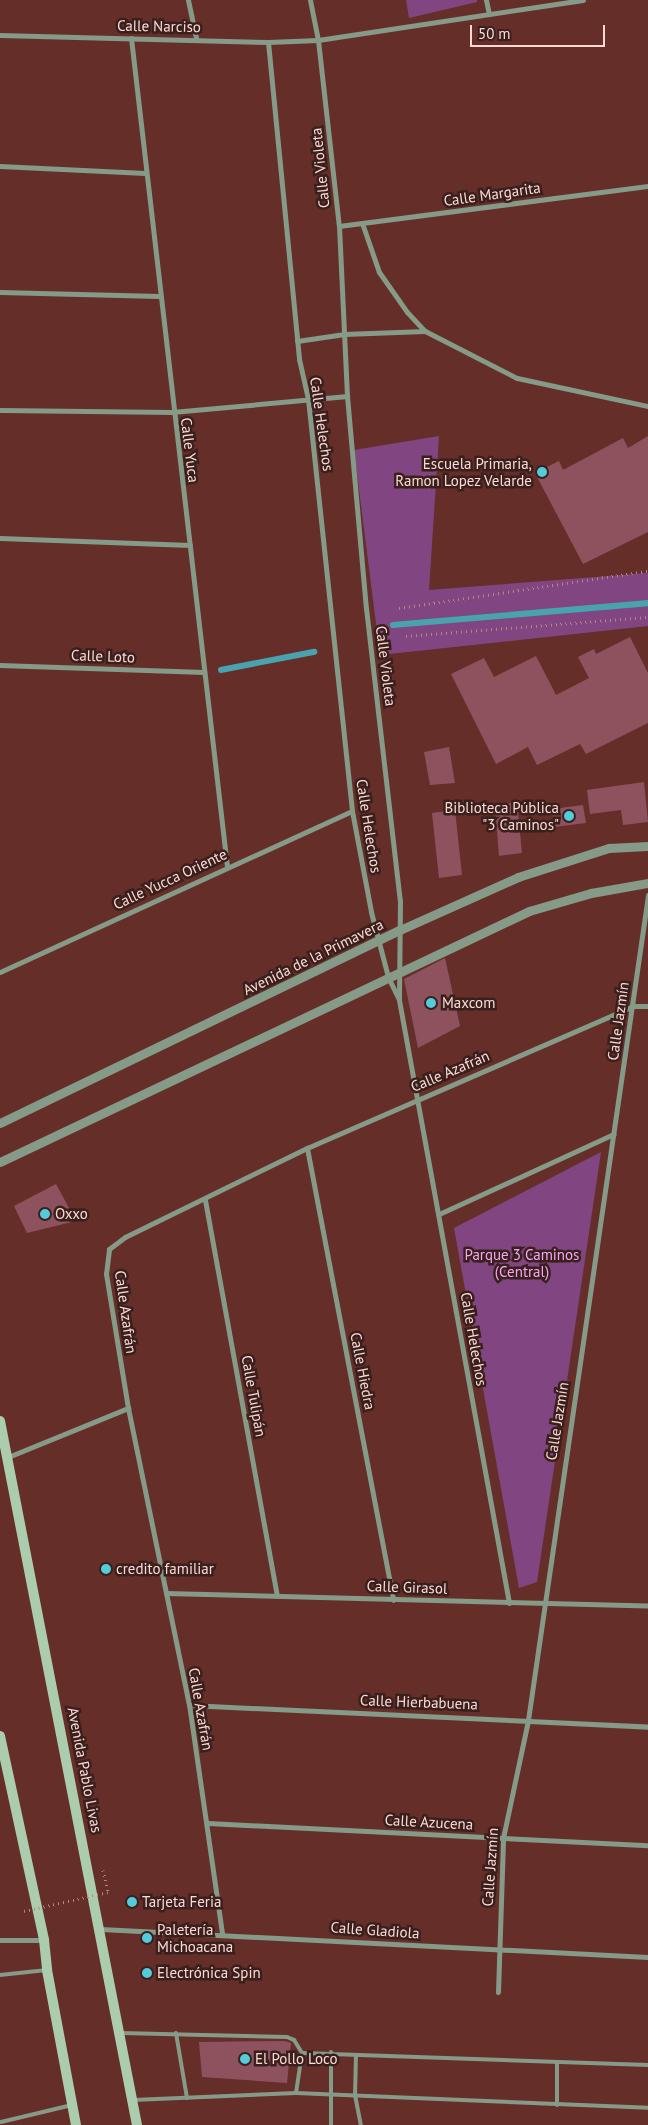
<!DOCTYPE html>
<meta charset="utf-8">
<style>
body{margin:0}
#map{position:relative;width:648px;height:2125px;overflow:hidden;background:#662e29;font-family:"PT Sans",sans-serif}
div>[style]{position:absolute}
.green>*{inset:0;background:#814681}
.stream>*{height:5.5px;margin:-2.75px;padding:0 2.75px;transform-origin:2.75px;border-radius:2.75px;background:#48a3af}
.building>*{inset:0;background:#8e525f}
.path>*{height:3px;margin-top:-1.5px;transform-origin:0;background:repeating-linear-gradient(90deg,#b48681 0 1px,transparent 0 5px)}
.service>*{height:4px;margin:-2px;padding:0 2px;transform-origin:2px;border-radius:2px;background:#859a87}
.minor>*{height:5px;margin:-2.5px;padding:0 2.5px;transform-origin:2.5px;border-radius:2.5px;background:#859a87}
.tertiary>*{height:9px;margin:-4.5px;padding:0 4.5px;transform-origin:4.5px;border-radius:4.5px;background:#859a87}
.secondary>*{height:10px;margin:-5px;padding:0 5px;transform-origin:5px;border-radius:5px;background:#abccad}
.path-bridge>*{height:3px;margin-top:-1.5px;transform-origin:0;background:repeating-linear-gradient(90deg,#b48681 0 1px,transparent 0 5px)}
.dots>*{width:14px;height:14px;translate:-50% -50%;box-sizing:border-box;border:2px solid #3a201d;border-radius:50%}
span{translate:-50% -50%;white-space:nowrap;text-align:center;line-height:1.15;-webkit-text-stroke:5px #3a201d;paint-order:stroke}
.street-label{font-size:15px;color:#fdd9d4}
.poi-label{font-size:15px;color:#fdd9d4}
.right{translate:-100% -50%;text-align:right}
.left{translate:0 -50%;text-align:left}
.park-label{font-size:15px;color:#f7a6f6}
.scale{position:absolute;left:470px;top:25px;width:135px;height:22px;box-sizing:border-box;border:2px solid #fdd9d4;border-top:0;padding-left:6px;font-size:15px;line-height:18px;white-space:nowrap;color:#fdd9d4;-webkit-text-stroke:4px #3a201d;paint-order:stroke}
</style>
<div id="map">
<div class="green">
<div style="clip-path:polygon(406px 0,477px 0,477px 2px,409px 18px)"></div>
<div style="clip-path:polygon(439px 436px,429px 590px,648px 573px,648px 626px,380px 655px,354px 450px)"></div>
<div style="clip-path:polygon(601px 1152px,537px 1582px,519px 1588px,454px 1228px)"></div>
</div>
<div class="stream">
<div style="left:393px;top:625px;width:256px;rotate:-4.9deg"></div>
<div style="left:221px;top:670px;width:95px;rotate:-11deg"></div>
</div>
<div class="building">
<div style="clip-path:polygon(648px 436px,648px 532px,583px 564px,535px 473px,559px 461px,563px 470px,623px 438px,628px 448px)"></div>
<div style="clip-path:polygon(630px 637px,648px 673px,648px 723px,586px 754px,580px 744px,537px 765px,528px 747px,496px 764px,451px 674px,484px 658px,494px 677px,536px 656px,556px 695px,589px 678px,578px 657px,594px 649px,596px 654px)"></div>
<div style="clip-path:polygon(449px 747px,455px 783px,430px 785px,424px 752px)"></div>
<div style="clip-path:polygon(644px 782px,648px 822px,623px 825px,621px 810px,590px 814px,587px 790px)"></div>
<div style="clip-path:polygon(517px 802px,522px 853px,499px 856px,495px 805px)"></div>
<div style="clip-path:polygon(583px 805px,586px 823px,554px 827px,552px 809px)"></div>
<div style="clip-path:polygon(455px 810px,462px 875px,439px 878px,432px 813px)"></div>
<div style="clip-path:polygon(445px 958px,460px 1026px,418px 1048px,404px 979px)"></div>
<div style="clip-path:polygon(56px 1184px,76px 1221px,27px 1233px,14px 1206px)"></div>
<div style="clip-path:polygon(285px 2041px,291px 2043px,287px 2083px,202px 2077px,199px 2042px)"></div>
</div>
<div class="path">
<div style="left:399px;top:608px;width:252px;rotate:-8.5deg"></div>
<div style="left:406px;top:636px;width:243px;rotate:-4.5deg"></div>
<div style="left:103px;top:1870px;width:23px;rotate:77deg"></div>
</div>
<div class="service">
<div style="left:0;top:1975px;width:47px;rotate:-6.1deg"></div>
<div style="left:121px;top:2033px;width:166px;rotate:1.4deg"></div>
<div style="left:287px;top:2037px;width:8px;rotate:23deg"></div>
<div style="left:294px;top:2040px;width:15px;rotate:58deg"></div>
<div style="left:302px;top:2053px;width:40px;rotate:98.5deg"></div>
<div style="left:176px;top:2033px;width:66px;rotate:80.4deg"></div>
<div style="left:331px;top:2052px;width:73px;rotate:90deg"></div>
<div style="left:302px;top:2053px;width:346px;rotate:2deg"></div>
<div style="left:356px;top:2055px;width:40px;rotate:91.4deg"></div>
<div style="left:355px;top:2095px;width:31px;rotate:79deg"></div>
<div style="left:557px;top:2063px;width:42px;rotate:90deg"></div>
<div style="left:133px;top:2100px;width:163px;rotate:-2.5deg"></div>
<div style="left:296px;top:2093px;width:352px;rotate:2.4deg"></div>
<div style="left:1px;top:2122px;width:73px;rotate:-13.5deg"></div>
</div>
<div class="minor">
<div style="left:188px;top:0;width:40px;rotate:78deg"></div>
<div style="left:310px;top:0;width:41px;rotate:78.7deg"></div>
<div style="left:318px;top:40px;width:187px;rotate:83.6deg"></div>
<div style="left:339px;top:226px;width:170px;rotate:87.3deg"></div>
<div style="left:347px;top:396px;width:213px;rotate:84.9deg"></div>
<div style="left:366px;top:608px;width:295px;rotate:83.4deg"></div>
<div style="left:400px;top:901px;width:98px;rotate:90.6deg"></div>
<div style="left:486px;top:0;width:14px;rotate:78deg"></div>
<div style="left:0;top:35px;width:268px;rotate:1.5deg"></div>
<div style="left:268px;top:42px;width:50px;rotate:-2.3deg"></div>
<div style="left:318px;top:40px;width:268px;rotate:-8.6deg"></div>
<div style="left:131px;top:38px;width:834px;rotate:83.39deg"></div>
<div style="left:268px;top:42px;width:319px;rotate:84.4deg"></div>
<div style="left:299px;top:359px;width:41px;rotate:77.3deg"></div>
<div style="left:308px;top:399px;width:414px;rotate:83.9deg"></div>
<div style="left:352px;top:811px;width:103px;rotate:79.3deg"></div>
<div style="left:371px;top:912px;width:67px;rotate:75.3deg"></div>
<div style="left:388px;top:977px;width:25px;rotate:64deg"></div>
<div style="left:399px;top:1000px;width:613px;rotate:79.66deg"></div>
<div style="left:0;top:166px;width:145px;rotate:2.8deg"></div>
<div style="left:362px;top:223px;width:52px;rotate:70.9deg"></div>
<div style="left:379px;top:272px;width:49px;rotate:55deg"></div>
<div style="left:407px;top:312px;width:26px;rotate:47deg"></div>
<div style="left:425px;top:331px;width:103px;rotate:27.1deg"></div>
<div style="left:517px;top:378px;width:134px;rotate:12.1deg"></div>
<div style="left:339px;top:226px;width:312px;rotate:-7.4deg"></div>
<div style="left:0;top:292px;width:159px;rotate:1.4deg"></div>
<div style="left:297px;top:341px;width:48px;rotate:-8.5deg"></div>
<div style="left:344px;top:334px;width:81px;rotate:-2.1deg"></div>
<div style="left:0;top:410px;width:172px;rotate:0.7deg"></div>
<div style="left:172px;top:412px;width:176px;rotate:-5.2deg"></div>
<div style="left:0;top:538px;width:190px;rotate:2.1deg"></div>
<div style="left:0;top:665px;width:204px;rotate:2deg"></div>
<div style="left:0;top:972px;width:387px;rotate:-24.6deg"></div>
<div style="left:307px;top:1148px;width:460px;rotate:79.2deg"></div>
<div style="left:205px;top:1200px;width:402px;rotate:79.7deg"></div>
<div style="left:439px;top:1214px;width:192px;rotate:-24.6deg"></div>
<div style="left:8px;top:1457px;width:130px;rotate:-22.2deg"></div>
<div style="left:166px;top:1593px;width:482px;rotate:1.5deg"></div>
<div style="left:189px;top:1705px;width:460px;rotate:2.7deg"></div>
<div style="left:208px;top:1823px;width:441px;rotate:2.9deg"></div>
<div style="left:101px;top:1929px;width:548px;rotate:2.93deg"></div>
<div style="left:222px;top:1933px;width:230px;rotate:-98.2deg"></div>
<div style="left:189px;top:1705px;width:303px;rotate:-101.6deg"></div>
<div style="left:128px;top:1408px;width:136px;rotate:-99.3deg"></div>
<div style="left:106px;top:1274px;width:25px;rotate:-83deg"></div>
<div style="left:109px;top:1249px;width:20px;rotate:-37deg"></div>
<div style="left:125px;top:1237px;width:203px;rotate:-26.1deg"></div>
<div style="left:307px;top:1148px;width:357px;rotate:-23.5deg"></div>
<div style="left:634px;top:1006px;width:14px"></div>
<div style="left:0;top:1940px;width:44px"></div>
<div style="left:498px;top:1992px;width:154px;rotate:-88.1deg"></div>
<div style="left:503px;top:1838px;width:121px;rotate:-78deg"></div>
<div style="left:528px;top:1720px;width:834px;rotate:-81.72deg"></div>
</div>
<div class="tertiary">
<div style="left:0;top:1123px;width:446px;rotate:-25.8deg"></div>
<div style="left:402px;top:929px;width:127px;rotate:-24.1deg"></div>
<div style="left:518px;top:877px;width:96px;rotate:-17.7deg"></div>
<div style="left:609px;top:848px;width:39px;rotate:-3deg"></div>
<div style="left:0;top:1162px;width:586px;rotate:-25.38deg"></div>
<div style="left:529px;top:911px;width:65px;rotate:-16.2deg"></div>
<div style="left:591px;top:893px;width:58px;rotate:-10deg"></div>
</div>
<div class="secondary">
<div style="left:0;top:1421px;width:717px;rotate:78.99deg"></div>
<div style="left:0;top:1736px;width:209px;rotate:77.8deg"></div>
<div style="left:44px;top:1940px;width:30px;rotate:84deg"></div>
<div style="left:47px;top:1970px;width:158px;rotate:79.4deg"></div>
</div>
<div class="path-bridge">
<div style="left:24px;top:1911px;width:86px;rotate:-12.7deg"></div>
</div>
<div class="dots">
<div style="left:542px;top:472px;background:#53cbda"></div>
<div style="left:569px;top:816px;background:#53cbda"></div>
<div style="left:431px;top:1003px;background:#53cbda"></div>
<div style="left:45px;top:1214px;background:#53cbda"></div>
<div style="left:106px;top:1569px;background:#53cbda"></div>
<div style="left:132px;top:1902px;background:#53cbda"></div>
<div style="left:147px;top:1938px;background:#53cbda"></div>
<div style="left:147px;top:1973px;background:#53cbda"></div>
<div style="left:245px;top:2059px;background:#53cbda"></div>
</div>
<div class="street-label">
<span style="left:159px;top:26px;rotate:1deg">Calle Narciso</span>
<span style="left:320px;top:168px;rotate:-96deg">Calle Violeta</span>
<span style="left:492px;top:194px;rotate:-8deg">Calle Margarita</span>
<span style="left:322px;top:424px;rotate:82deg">Calle Helechos</span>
<span style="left:190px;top:450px;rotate:83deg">Calle Yuca</span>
<span style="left:103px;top:656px;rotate:2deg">Calle Loto</span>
<span style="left:386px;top:666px;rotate:83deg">Calle Violeta</span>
<span style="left:369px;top:826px;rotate:81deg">Calle Helechos</span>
<span style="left:170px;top:879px;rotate:-25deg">Calle Yucca Oriente</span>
<span style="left:313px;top:957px;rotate:-26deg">Avenida de la Primavera</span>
<span style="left:618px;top:1021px;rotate:-82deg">Calle Jazmín</span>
<span style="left:450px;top:1071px;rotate:-23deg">Calle Azafrán</span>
<span style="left:126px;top:1312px;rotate:82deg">Calle Azafrán</span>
<span style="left:474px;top:1339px;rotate:80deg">Calle Helechos</span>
<span style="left:363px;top:1371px;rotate:79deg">Calle Hiedra</span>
<span style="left:254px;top:1396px;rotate:80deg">Calle Tulipán</span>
<span style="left:557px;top:1421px;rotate:-81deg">Calle Jazmín</span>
<span style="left:407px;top:1587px;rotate:2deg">Calle Girasol</span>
<span style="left:419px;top:1702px;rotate:2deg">Calle Hierbabuena</span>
<span style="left:201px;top:1709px;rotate:80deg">Calle Azafrán</span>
<span style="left:85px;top:1770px;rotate:79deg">Avenida Pablo Livas</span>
<span style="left:429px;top:1822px;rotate:3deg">Calle Azucena</span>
<span style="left:490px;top:1867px;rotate:-86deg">Calle Jazmín</span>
<span style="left:375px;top:1930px;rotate:4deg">Calle Gladiola</span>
</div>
<div class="poi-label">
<span class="right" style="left:532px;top:472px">Escuela Primaria,<br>Ramon Lopez Velarde</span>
<span class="right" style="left:559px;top:816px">Biblioteca Pública<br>"3 Caminos"</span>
<span class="left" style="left:442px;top:1003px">Maxcom</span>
<span class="left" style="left:55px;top:1214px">Oxxo</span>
<span class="left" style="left:116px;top:1569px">credito familiar</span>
<span class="left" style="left:142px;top:1902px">Tarjeta Feria</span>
<span class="left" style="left:157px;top:1938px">Paletería<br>Michoacana</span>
<span class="left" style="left:157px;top:1973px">Electrónica Spin</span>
<span class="left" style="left:255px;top:2059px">El Pollo Loco</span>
</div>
<div class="park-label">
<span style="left:522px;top:1263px">Parque 3 Caminos<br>(Central)</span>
</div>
<div class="scale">50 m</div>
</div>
